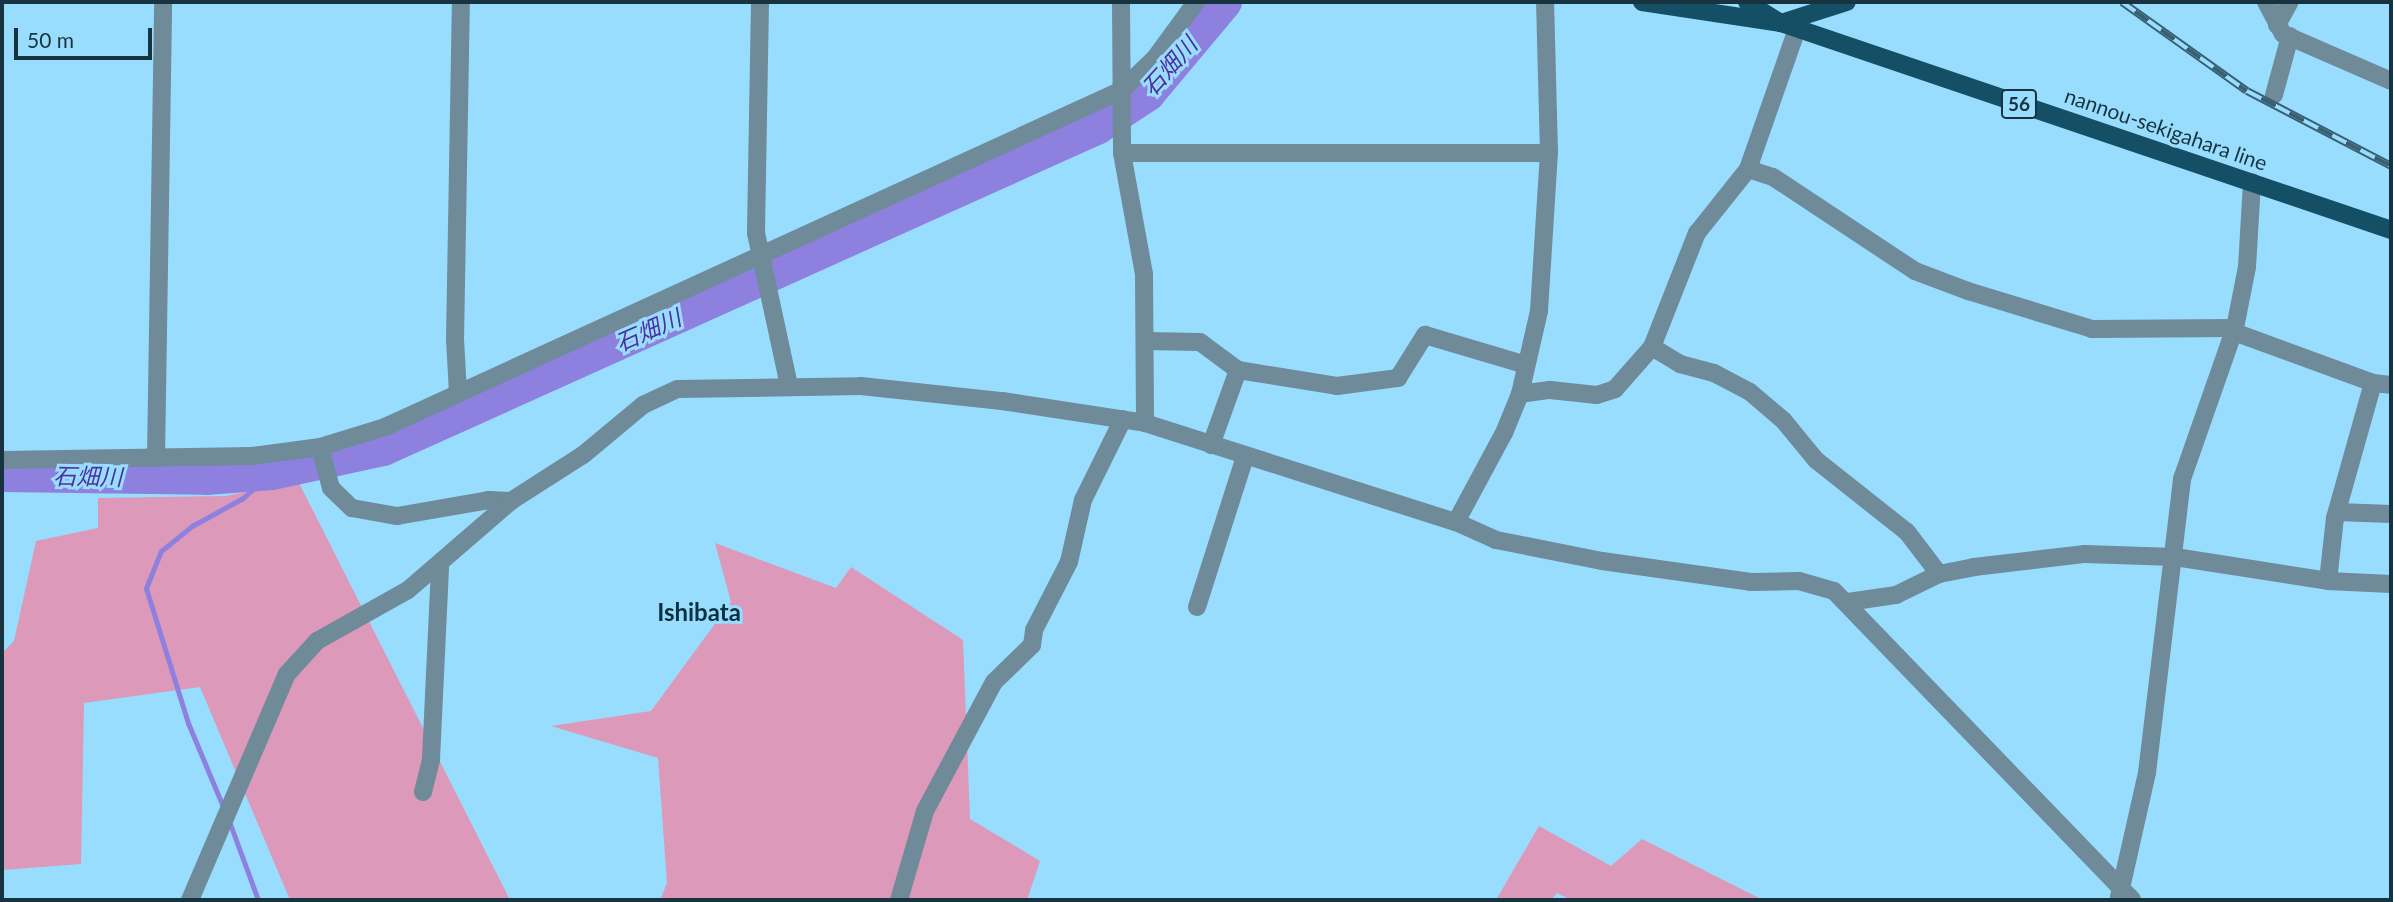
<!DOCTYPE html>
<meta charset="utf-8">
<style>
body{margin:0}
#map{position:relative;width:2393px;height:902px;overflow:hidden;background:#98ddfd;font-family:Lato,"Noto Sans JP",sans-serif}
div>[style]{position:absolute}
.green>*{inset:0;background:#dc99b9}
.stream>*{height:5px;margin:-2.5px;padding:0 2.5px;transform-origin:2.5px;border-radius:2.5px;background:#8e80df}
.river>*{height:33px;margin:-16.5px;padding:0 16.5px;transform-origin:16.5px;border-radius:16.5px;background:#8e80df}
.minor>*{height:18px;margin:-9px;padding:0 9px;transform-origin:9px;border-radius:9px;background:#6f8a98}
.major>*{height:18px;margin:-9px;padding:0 9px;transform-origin:9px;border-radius:9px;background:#144f66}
.rail>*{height:8px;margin-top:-4px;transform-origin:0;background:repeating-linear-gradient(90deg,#98ddfd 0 16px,#396072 0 32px);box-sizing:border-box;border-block:2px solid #396072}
span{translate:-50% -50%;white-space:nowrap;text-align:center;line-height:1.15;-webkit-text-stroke:6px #98ddfd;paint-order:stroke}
.shield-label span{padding:2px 5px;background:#98ddfd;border:2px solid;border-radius:5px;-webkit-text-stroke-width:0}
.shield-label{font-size:19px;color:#173340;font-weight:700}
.street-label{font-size:21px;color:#173340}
.water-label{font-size:23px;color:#4d2f9f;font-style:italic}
.quarter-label{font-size:24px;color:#0b3140;font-weight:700}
.frame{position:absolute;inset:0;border:4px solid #173340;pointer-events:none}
.scale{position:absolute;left:14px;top:28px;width:138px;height:32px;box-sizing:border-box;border:4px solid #173340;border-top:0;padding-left:9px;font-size:21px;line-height:24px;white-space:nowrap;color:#173340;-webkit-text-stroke:5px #98ddfd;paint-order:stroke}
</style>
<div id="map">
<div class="green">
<div style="clip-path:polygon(298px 481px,510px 900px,290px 900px,200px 687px,84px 703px,81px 864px,2px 870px,2px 653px,14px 641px,36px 541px,98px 528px,98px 498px,225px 496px)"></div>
<div style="clip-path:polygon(715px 543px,836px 588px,851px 567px,963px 640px,970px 819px,1040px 861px,1027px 900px,660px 900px,667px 883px,658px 758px,551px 726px,651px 711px,731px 602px)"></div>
<div style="clip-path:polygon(1539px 826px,1611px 866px,1642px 839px,1763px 900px,1571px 900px,1557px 893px,1551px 900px,1496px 900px)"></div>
</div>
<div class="stream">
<div style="left:224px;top:809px;width:93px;rotate:-112.7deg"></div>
<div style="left:188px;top:723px;width:141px;rotate:-107.3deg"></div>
<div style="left:146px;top:588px;width:40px;rotate:-68deg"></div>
<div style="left:161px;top:551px;width:40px;rotate:-39deg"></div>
<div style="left:192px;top:526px;width:58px;rotate:-28.8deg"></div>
<div style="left:243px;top:498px;width:38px;rotate:-42deg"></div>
<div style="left:229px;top:821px;width:84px;rotate:69.8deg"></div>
</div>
<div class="river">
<div style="left:2px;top:475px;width:204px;rotate:0.8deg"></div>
<div style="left:206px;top:478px;width:65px;rotate:-4.4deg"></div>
<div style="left:271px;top:473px;width:115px;rotate:-12.1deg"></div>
<div style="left:383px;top:449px;width:784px;rotate:-24.24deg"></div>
<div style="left:1098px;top:127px;width:60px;rotate:-33.4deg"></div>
<div style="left:1148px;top:94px;width:120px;rotate:-50.1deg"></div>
</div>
<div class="minor">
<div style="left:760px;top:2px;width:231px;rotate:91deg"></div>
<div style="left:756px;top:233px;width:157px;rotate:77.8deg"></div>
<div style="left:1121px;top:2px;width:151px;rotate:89.6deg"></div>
<div style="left:1122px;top:153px;width:123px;rotate:79.7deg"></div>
<div style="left:1144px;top:274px;width:149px;rotate:89.6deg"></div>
<div style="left:2266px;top:2px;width:36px;rotate:62deg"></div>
<div style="left:2283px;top:34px;width:118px;rotate:23.5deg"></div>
<div style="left:2277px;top:25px;width:26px;rotate:-61deg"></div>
<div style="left:2274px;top:95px;width:61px;rotate:-74.8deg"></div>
<div style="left:1122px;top:153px;width:427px"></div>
<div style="left:1748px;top:169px;width:26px;rotate:18deg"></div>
<div style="left:1773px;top:177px;width:170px;rotate:33.5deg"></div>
<div style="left:1915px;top:271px;width:57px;rotate:20.7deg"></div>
<div style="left:1968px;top:291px;width:130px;rotate:17deg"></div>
<div style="left:2092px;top:329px;width:143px;rotate:-0.4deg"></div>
<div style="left:2234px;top:332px;width:148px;rotate:20.1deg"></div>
<div style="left:1146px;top:341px;width:54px;rotate:1.1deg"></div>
<div style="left:1200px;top:342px;width:47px;rotate:36.4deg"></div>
<div style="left:1238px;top:370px;width:100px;rotate:9.2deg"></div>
<div style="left:1337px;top:386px;width:62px;rotate:-7.5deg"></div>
<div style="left:1398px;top:378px;width:51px;rotate:-57.9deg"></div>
<div style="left:1425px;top:335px;width:105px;rotate:16.5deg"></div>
<div style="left:1652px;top:347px;width:33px;rotate:31deg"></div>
<div style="left:1680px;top:364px;width:35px;rotate:15deg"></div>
<div style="left:1714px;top:373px;width:41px;rotate:27.8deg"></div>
<div style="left:1750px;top:392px;width:43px;rotate:40.3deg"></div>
<div style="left:1783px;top:420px;width:52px;rotate:50.5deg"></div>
<div style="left:1816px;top:460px;width:116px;rotate:38.4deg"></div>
<div style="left:1907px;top:532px;width:53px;rotate:52.7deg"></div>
<div style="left:458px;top:393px;width:53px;rotate:-93.2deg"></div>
<div style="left:455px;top:340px;width:338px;rotate:-89deg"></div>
<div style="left:1520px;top:394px;width:30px;rotate:-8deg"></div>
<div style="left:1550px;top:390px;width:47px;rotate:6.1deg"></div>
<div style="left:1597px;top:395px;width:19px;rotate:-18deg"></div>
<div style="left:1615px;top:389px;width:56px;rotate:-48.6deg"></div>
<div style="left:1652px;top:347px;width:123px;rotate:-68.5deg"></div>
<div style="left:1697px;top:233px;width:82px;rotate:-51.4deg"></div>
<div style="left:1748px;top:169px;width:148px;rotate:-70.7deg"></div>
<div style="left:1211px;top:445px;width:80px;rotate:-70.2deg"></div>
<div style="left:320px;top:447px;width:42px;rotate:75deg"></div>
<div style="left:331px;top:488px;width:29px;rotate:44deg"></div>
<div style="left:352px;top:508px;width:46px;rotate:10.1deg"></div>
<div style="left:397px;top:516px;width:93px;rotate:-9.9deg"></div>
<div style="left:489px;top:500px;width:22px;rotate:3deg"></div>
<div style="left:156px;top:458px;width:456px;rotate:-89.1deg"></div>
<div style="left:2px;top:460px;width:250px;rotate:-0.9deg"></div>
<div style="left:252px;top:456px;width:69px;rotate:-7.5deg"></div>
<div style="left:320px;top:447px;width:68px;rotate:-17.1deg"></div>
<div style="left:385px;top:427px;width:810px;rotate:-24.57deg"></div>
<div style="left:1122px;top:90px;width:46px;rotate:-44.1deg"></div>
<div style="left:1155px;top:58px;width:69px;rotate:-53.8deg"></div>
<div style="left:2337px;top:512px;width:54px;rotate:2.1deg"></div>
<div style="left:1456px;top:522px;width:101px;rotate:-61.7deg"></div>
<div style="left:1504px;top:433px;width:42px;rotate:-67.7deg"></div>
<div style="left:1520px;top:394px;width:85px;rotate:-77.1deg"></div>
<div style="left:1539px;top:311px;width:158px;rotate:-86.4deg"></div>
<div style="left:1549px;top:153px;width:151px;rotate:-91.5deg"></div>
<div style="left:2328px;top:581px;width:63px;rotate:-83.7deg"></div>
<div style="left:2335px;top:518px;width:140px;rotate:-74.3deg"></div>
<div style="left:2373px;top:383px;width:18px;rotate:6deg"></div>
<div style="left:1848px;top:602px;width:49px;rotate:-8.3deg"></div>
<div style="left:1896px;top:595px;width:48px;rotate:-26deg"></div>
<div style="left:1939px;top:574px;width:36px;rotate:-11deg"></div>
<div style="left:1974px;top:567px;width:112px;rotate:-6.7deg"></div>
<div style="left:2085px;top:554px;width:90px;rotate:1.9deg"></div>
<div style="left:2175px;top:557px;width:155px;rotate:8.9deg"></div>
<div style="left:2328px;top:581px;width:63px;rotate:2.7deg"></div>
<div style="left:1197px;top:607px;width:157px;rotate:-72.3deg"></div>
<div style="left:423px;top:792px;width:34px;rotate:-76deg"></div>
<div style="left:431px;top:759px;width:194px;rotate:-87.3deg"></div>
<div style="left:2119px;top:897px;width:127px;rotate:-77.3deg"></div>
<div style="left:2147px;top:773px;width:296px;rotate:-83.2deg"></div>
<div style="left:2182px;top:479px;width:160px;rotate:-70.7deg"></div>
<div style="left:2235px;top:328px;width:62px;rotate:-78.9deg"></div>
<div style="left:2247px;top:267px;width:85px;rotate:-86.6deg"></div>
<div style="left:190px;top:900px;width:246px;rotate:-66.8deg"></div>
<div style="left:287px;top:674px;width:45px;rotate:-47.7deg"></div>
<div style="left:317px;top:641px;width:104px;rotate:-29.3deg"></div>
<div style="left:408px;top:590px;width:136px;rotate:-40.8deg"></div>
<div style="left:511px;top:501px;width:85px;rotate:-32.6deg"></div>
<div style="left:583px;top:455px;width:78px;rotate:-39.8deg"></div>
<div style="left:643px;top:405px;width:38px;rotate:-25deg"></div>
<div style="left:678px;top:389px;width:183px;rotate:-0.9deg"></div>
<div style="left:861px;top:386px;width:142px;rotate:6.1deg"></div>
<div style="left:1002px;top:401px;width:145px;rotate:8.7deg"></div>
<div style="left:1145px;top:423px;width:326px;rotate:17.7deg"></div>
<div style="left:1456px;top:522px;width:44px;rotate:24.2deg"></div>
<div style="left:1496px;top:540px;width:108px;rotate:11.2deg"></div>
<div style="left:1602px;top:561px;width:150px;rotate:8deg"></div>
<div style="left:1751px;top:582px;width:48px;rotate:-1.2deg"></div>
<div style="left:1799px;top:581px;width:36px;rotate:16deg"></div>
<div style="left:1834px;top:591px;width:429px;rotate:46deg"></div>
<div style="left:899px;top:900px;width:93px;rotate:-73.7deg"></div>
<div style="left:925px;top:811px;width:146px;rotate:-61.9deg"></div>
<div style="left:994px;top:682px;width:53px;rotate:-44.2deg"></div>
<div style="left:1032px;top:645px;width:15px;rotate:-82deg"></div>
<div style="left:1034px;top:630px;width:76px;rotate:-62.8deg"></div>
<div style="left:1069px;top:562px;width:64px;rotate:-77.3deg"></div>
<div style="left:1083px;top:500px;width:90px;rotate:-63.7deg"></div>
</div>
<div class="major">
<div style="left:1642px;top:2px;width:141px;rotate:8.6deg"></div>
<div style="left:1781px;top:23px;width:644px;rotate:18.74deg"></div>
<div style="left:1747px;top:2px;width:40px;rotate:32deg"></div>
<div style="left:1781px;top:23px;width:69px;rotate:-17.7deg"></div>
</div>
<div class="rail">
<div style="left:2122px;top:2px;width:153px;rotate:35.5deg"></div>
<div style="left:2247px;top:91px;width:162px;rotate:27.5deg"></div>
</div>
<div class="shield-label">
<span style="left:2019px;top:104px">56</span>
</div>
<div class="street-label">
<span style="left:2166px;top:129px;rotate:19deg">nannou-sekigahara line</span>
</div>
<div class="water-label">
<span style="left:1169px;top:66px;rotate:-48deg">石畑川</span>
<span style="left:648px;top:330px;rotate:-24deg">石畑川</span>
<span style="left:88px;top:476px;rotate:1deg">石畑川</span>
</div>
<div class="quarter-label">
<span style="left:699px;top:612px">Ishibata</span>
</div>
<div class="frame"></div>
<div class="scale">50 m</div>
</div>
